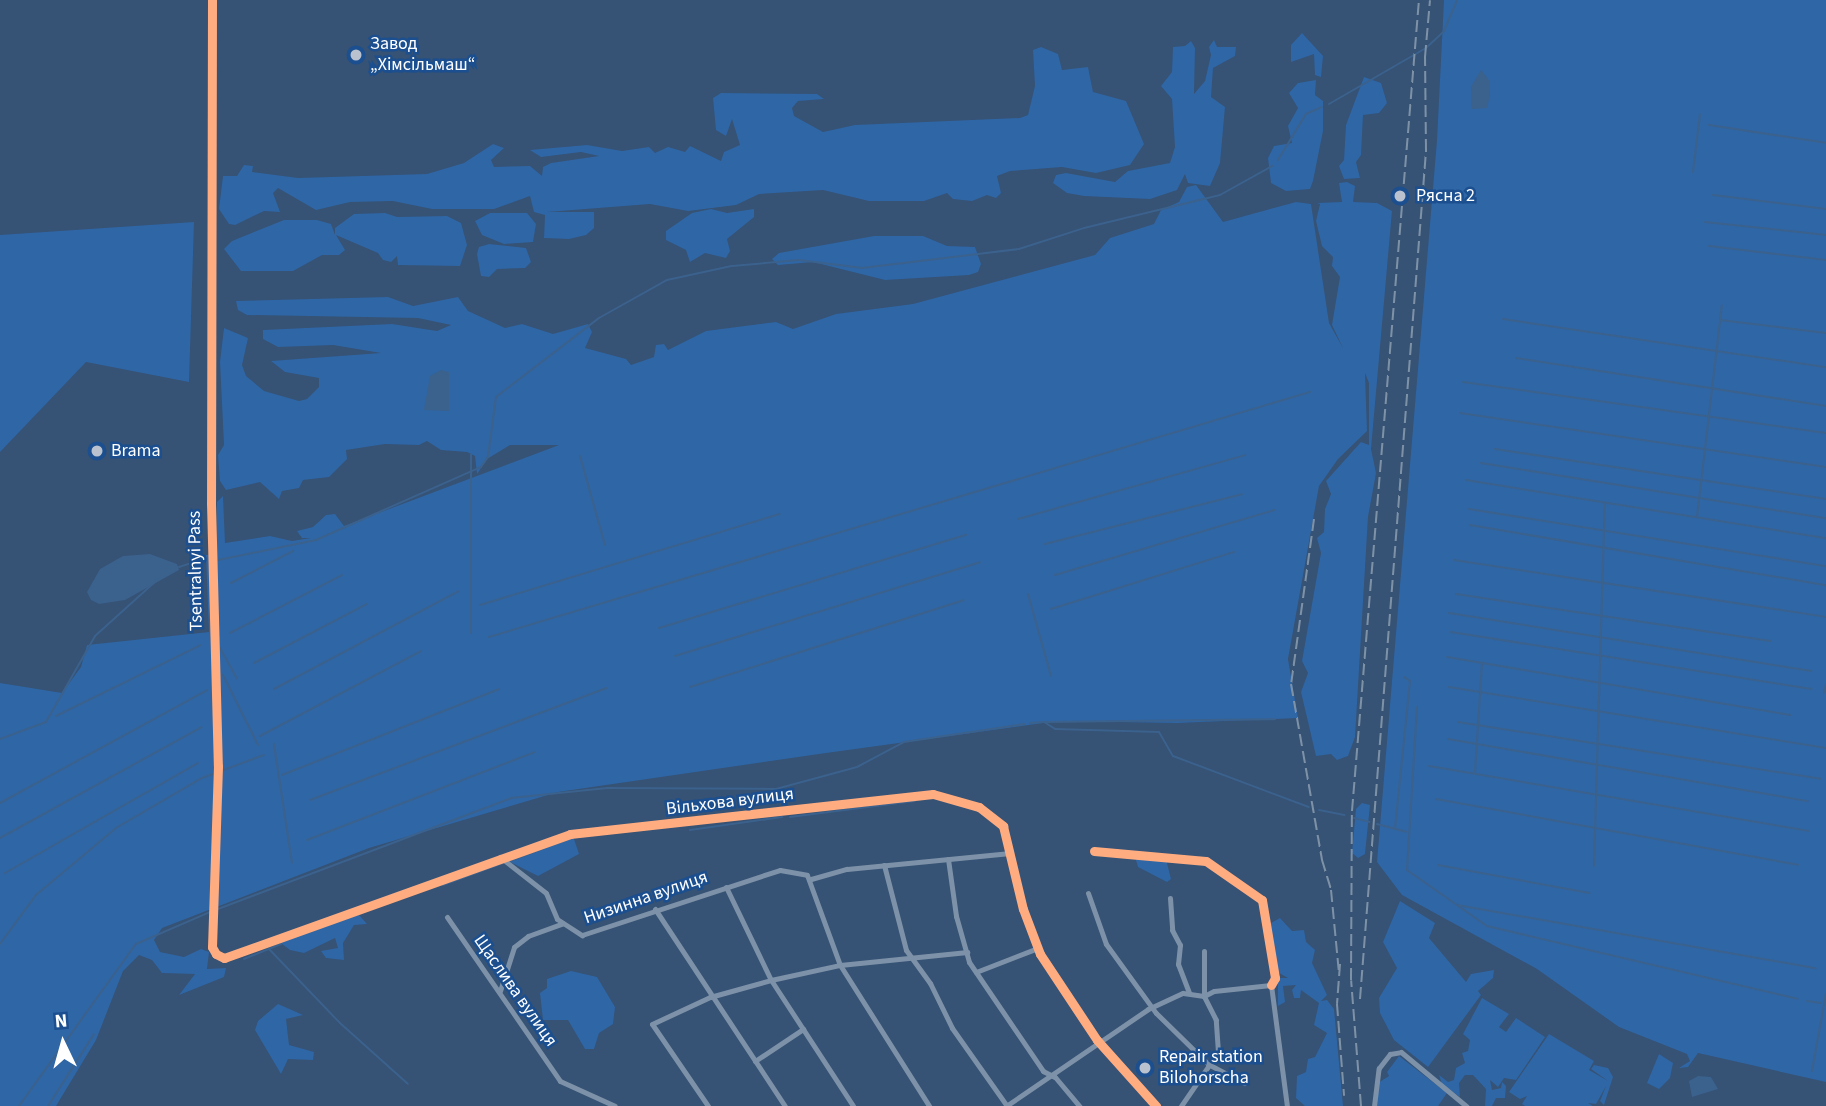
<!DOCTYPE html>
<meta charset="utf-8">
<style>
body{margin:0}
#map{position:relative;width:1826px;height:1106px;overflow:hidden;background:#365274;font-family:"Source Sans 3",sans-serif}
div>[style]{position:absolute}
.green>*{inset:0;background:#2f66a5}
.water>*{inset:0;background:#3b618d}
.stream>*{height:2px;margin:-1px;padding:0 1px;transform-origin:1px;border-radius:1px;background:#3b618d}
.street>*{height:5px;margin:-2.5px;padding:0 2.5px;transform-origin:2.5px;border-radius:2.5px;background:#7d92a8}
.rail>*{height:2px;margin-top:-1px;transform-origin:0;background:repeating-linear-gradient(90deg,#7e92a7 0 12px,transparent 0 17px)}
.cycleway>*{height:9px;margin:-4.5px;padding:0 4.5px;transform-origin:4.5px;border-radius:4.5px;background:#ffac80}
.dots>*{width:19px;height:19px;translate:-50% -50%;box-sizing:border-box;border:4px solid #1b4f8f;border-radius:50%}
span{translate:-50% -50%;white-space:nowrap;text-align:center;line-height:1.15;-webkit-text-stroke:5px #1b4f8f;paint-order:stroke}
.poi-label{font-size:18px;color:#fff}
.left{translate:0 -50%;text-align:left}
.street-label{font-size:18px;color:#fff}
.north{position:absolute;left:28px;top:1008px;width:70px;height:70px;-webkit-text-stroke:5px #1b4f8f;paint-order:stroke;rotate:355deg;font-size:19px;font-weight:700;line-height:28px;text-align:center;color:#fff}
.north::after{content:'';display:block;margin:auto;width:24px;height:32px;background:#fff;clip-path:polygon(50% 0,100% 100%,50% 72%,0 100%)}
</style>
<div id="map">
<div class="green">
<div style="clip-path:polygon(1444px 0,1826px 0,1826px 1082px,1698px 1053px,1688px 1067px,1679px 1068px,1690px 1061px,1687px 1054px,1619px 1027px,1537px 969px,1402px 895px,1377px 862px,1437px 140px)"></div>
<div style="clip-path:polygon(1302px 33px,1323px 56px,1321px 77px,1315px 75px,1314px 54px,1291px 62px,1291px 45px)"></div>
<div style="clip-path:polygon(1214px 40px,1217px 47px,1236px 47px,1235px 56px,1213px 68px,1211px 97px,1225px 107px,1220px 163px,1210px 186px,1188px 183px,1185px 174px,1177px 190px,1150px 199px,1084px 196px,1067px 193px,1053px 183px,1056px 175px,1066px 173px,1115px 182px,1128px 171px,1170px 163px,1175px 147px,1172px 99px,1161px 86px,1172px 72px,1173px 47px,1185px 46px,1191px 41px,1195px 48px,1194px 94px,1205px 81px,1211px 55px,1209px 47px)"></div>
<div style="clip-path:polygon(1041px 47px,1058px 54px,1062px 70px,1088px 67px,1093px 92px,1126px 101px,1144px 144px,1130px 165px,1096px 173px,1062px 167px,1010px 171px,997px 176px,1001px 193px,996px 198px,987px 195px,972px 201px,953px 199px,947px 193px,924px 201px,869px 201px,823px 190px,759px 194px,736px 205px,688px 211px,650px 204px,547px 212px,594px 212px,594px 228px,586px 235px,569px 239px,544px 238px,545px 215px,534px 212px,530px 196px,494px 209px,432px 209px,393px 201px,350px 202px,316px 210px,278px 188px,273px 193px,280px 212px,264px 211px,235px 225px,229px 224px,219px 209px,223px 176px,237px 176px,244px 165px,253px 166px,252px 172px,298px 178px,427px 174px,464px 163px,493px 144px,504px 148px,491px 160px,494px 167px,530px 166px,542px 176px,543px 167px,551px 163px,599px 156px,581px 152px,541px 157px,530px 150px,587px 145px,622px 151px,649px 147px,655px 153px,668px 147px,685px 152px,690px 146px,721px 161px,724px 152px,740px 145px,732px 119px,726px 136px,716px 130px,713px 98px,721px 93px,817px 94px,824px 99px,798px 101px,792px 108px,794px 116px,823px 132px,855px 125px,1020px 118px,1028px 115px,1035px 86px,1033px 50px)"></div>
<div style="clip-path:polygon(1364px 77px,1381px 83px,1387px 103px,1379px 113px,1363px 115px,1361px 155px,1356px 162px,1360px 178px,1344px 179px,1339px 166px,1344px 160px,1346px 125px)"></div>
<div style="clip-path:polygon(1316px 80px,1315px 95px,1323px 101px,1323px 131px,1313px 181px,1310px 189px,1286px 191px,1271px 183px,1268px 158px,1274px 146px,1292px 143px,1288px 126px,1298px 108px,1289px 93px,1298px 83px)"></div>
<div style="clip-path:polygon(1347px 182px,1355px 186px,1353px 202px,1377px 203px,1392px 211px,1371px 449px,1376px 473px,1368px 517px,1355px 737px,1348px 756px,1337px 760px,1331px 754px,1316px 756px,1301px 692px,1308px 673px,1302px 661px,1321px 553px,1317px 538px,1324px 532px,1325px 509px,1331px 494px,1326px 481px,1361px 442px,1369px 445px,1369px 383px,1365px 373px,1367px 431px,1338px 459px,1319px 486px,1288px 659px,1298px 718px,1177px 723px,1057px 721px,819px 754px,558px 792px,369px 848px,162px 928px,154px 940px,160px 952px,184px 957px,201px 949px,209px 952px,207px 969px,226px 968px,224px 977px,179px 995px,195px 974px,162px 973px,152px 960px,139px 955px,123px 971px,96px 1040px,56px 1106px,0 1106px,0 683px,62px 693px,81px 667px,87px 645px,209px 632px,206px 555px,217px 553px,217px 502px,223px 496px,225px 543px,270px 536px,292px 541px,311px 538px,302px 538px,297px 531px,313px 527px,326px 515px,335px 514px,344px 526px,559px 445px,510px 445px,487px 459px,477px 474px,475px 456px,467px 452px,441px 450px,427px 441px,419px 445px,385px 444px,346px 450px,347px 459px,329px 477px,303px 480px,299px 488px,282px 491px,279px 499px,260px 482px,226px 490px,220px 481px,218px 455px,224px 445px,220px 362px,224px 328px,248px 338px,242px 365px,246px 376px,264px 391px,299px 401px,307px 399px,319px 387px,319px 378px,285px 372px,271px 361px,381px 353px,333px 345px,278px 347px,263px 339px,263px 330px,392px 324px,437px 331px,451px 325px,418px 318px,247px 315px,238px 310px,236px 301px,388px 297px,413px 306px,458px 297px,468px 311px,505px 328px,522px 324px,553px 334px,588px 324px,592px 332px,585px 348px,626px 359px,631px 365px,654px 357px,656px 345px,664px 344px,668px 350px,706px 331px,776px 322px,793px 329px,836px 314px,913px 304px,1095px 255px,1110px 238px,1154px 224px,1161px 210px,1179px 202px,1187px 187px,1196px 185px,1223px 222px,1296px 202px,1311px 204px,1329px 323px,1343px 348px,1332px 325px,1340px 277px,1332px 266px,1333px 257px,1322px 246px,1316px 221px,1320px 204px,1317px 203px,1342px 202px,1339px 183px)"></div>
<div style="clip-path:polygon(711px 209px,727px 213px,754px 209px,754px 217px,727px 239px,730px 251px,726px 258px,705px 253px,690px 262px,686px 250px,666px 240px,666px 231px,692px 213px)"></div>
<div style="clip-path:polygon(385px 213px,397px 217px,447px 216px,461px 223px,467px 245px,460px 266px,398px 265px,397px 256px,391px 262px,383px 260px,378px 253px,336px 235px,345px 250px,339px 255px,322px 255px,293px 271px,241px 271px,224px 249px,232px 241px,284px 220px,317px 220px,331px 224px,335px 235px,335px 228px,354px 214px)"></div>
<div style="clip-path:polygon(490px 213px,527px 213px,536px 224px,533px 242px,504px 244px,482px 235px,475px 221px)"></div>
<div style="clip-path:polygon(194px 222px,189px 382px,86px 362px,0 452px,0 235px)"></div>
<div style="clip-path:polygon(874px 236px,923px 236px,947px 246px,975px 247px,981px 264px,978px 272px,969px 275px,885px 280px,813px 262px,778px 265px,772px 259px,779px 253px)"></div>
<div style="clip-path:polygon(489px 244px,526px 248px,531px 262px,525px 268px,497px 269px,489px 277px,481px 276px,477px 254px,479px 247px)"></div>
<div style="clip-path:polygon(1362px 803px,1370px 805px,1365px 854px,1358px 858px,1352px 853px,1356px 809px)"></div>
<div style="clip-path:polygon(573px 836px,579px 854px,538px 876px,508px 861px)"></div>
<div style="clip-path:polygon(1135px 857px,1166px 859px,1171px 879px,1167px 882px,1138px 867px)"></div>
<div style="clip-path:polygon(1400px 901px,1435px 923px,1429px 938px,1466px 982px,1471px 974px,1494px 970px,1493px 978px,1478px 991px,1481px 995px,1428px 1067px,1394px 1040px,1380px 1013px,1379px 998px,1397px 968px,1383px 942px)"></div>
<div style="clip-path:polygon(359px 915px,367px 924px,354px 925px,343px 943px,344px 960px,326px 958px,321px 951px,338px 948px,335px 938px,304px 953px,290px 950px,278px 941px)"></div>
<div style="clip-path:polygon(1280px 918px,1292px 931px,1304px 930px,1306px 942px,1315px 950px,1312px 963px,1327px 995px,1321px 1001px,1327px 1000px,1334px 1009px,1343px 1106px,1305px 1106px,1296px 1098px,1297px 1076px,1306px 1072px,1308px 1059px,1315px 1057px,1327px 1033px,1314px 1025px,1319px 1003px,1301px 990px,1300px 998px,1294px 998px,1292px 990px,1296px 985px,1283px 986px,1285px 1002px,1278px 1006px,1278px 978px,1288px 978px,1274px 970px,1269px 924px)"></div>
<div style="clip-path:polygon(571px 971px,597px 977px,615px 1007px,613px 1024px,599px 1033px,594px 1049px,585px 1049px,568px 1020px,543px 1020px,540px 993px,547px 988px,547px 979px)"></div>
<div style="clip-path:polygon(1482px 998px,1509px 1014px,1499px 1027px,1506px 1032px,1516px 1018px,1545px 1037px,1516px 1080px,1504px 1078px,1498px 1087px,1490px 1080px,1492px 1090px,1501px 1088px,1502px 1082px,1506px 1086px,1505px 1098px,1496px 1098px,1492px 1106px,1485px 1106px,1486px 1089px,1473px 1075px,1465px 1075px,1459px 1083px,1460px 1097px,1442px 1084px,1439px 1075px,1448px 1082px,1454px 1080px,1456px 1068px,1465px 1063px,1462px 1053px,1468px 1051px,1470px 1040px,1463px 1034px)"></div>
<div style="clip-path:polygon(278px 1004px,303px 1015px,286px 1019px,289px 1045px,314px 1052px,313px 1060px,288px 1059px,281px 1074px,255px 1030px,258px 1021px)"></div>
<div style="clip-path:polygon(1549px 1034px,1594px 1061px,1589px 1070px,1608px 1081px,1591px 1069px,1594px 1065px,1608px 1068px,1613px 1077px,1604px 1105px,1600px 1101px,1606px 1086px,1596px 1104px,1588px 1103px,1593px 1106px,1525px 1106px,1522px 1104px,1527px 1096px,1520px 1099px,1509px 1092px)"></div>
<div style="clip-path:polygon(1659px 1054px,1673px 1063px,1670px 1078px,1659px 1089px,1647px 1083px)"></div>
<div style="clip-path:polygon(1399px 1056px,1447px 1093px,1438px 1106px,1374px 1106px,1378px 1083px,1389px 1076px,1387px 1072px)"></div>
</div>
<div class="water">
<div style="clip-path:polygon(1481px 70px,1489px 80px,1490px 95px,1487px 108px,1472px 109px,1471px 87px)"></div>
<div style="clip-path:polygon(441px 370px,449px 372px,449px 411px,424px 410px,430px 376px)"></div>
<div style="clip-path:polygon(150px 554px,177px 564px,179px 570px,125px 600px,99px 604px,91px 600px,87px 592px,100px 569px,123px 556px)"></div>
<div style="clip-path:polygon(1698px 1076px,1711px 1077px,1718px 1089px,1692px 1097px,1689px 1081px)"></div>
</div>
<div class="stream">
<div style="left:1329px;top:104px;width:112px;rotate:-30deg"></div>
<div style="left:1426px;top:48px;width:25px;rotate:-43deg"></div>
<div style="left:1444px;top:31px;width:34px;rotate:-67deg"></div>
<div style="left:1709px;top:125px;width:118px;rotate:8.7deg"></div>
<div style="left:1278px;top:160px;width:54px;rotate:-58.7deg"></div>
<div style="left:1306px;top:114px;width:17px;rotate:-24deg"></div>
<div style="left:1693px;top:172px;width:58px;rotate:-83.1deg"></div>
<div style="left:1713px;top:195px;width:114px;rotate:7.1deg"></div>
<div style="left:1705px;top:222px;width:122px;rotate:6.1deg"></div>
<div style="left:1709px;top:246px;width:118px;rotate:6.8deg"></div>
<div style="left:1503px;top:319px;width:327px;rotate:8.5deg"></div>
<div style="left:1720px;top:320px;width:107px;rotate:7deg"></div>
<div style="left:1516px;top:358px;width:314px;rotate:8.8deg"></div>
<div style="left:1463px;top:382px;width:367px;rotate:8deg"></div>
<div style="left:1460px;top:413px;width:370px;rotate:8.4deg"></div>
<div style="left:1495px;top:449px;width:335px;rotate:8.6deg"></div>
<div style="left:471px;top:454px;width:179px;rotate:90deg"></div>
<div style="left:580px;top:456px;width:92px;rotate:74.3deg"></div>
<div style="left:1481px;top:463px;width:349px;rotate:9.1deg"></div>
<div style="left:1466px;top:480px;width:365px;rotate:9.2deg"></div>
<div style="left:1469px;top:509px;width:362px;rotate:9.1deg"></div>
<div style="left:1697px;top:517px;width:213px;rotate:-83.3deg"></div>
<div style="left:1018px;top:519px;width:236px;rotate:-15.7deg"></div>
<div style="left:1470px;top:525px;width:361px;rotate:9.6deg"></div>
<div style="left:1045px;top:544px;width:203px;rotate:-14.2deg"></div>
<div style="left:218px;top:560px;width:100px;rotate:-11.5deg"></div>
<div style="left:316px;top:540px;width:180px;rotate:-23.9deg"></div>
<div style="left:481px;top:467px;width:12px;rotate:-55deg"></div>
<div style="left:488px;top:457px;width:61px;rotate:-82.4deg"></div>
<div style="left:496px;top:397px;width:130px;rotate:-37.5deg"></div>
<div style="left:599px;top:318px;width:78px;rotate:-29.2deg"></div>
<div style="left:667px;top:280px;width:66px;rotate:-12.2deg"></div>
<div style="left:732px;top:266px;width:67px;rotate:-5.1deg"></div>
<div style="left:799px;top:260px;width:64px;rotate:7.2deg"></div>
<div style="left:862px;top:268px;width:158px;rotate:-6.9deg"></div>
<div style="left:1019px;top:249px;width:68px;rotate:-17.9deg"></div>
<div style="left:1084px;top:228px;width:140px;rotate:-13.6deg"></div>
<div style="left:1220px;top:195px;width:60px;rotate:-29.1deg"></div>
<div style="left:1454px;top:560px;width:376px;rotate:8.7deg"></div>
<div style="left:179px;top:567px;width:23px;rotate:-18deg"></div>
<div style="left:1055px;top:575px;width:229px;rotate:-16.5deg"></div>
<div style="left:231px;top:583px;width:70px;rotate:-27.3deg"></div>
<div style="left:1028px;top:594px;width:85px;rotate:74.3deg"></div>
<div style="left:1456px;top:594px;width:318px;rotate:8.5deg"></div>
<div style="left:480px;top:605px;width:313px;rotate:-16.9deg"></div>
<div style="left:1051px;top:609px;width:192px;rotate:-17.3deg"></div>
<div style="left:1449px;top:613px;width:367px;rotate:9.1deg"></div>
<div style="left:659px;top:628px;width:321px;rotate:-16.9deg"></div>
<div style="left:1451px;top:632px;width:365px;rotate:9deg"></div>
<div style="left:230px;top:633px;width:126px;rotate:-27.4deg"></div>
<div style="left:489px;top:637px;width:857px;rotate:-16.62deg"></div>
<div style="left:220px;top:648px;width:35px;rotate:61deg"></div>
<div style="left:675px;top:656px;width:319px;rotate:-17.1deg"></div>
<div style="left:1447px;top:657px;width:348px;rotate:9.6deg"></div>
<div style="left:254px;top:663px;width:127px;rotate:-27.6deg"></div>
<div style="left:223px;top:675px;width:78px;rotate:63.4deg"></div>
<div style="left:690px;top:687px;width:287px;rotate:-17.6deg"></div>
<div style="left:1449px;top:687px;width:382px;rotate:9.2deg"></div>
<div style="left:274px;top:689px;width:209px;rotate:-27.9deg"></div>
<div style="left:1824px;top:693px;width:9px;rotate:-77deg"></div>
<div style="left:1417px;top:707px;width:163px;rotate:93.5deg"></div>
<div style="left:1407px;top:870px;width:98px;rotate:35deg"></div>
<div style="left:1487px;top:926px;width:319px;rotate:13.2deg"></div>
<div style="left:56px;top:716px;width:161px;rotate:-26.1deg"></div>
<div style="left:1045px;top:722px;width:230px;rotate:-0.7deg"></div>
<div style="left:1458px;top:722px;width:367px;rotate:8.9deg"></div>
<div style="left:1030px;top:723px;width:14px;rotate:-4deg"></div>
<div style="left:1044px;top:722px;width:13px;rotate:32deg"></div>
<div style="left:1055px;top:729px;width:104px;rotate:1.7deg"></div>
<div style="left:1159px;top:732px;width:28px;rotate:60deg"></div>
<div style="left:1173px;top:756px;width:145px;rotate:20.6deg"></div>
<div style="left:260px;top:736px;width:182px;rotate:-27.8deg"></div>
<div style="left:0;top:739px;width:49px;rotate:-20.3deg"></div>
<div style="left:46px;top:722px;width:99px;rotate:-60.3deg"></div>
<div style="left:95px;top:636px;width:84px;rotate:-42.1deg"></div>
<div style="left:1448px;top:739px;width:365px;rotate:9.8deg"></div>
<div style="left:274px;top:744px;width:120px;rotate:81.4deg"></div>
<div style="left:1429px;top:766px;width:385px;rotate:9.7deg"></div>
<div style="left:1475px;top:772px;width:109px;rotate:-86.3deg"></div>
<div style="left:282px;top:775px;width:233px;rotate:-21.6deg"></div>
<div style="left:1436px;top:799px;width:368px;rotate:10.3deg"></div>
<div style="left:310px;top:800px;width:317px;rotate:-20.7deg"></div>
<div style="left:0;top:803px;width:236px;rotate:-28.6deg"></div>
<div style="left:1319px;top:810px;width:26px;rotate:11deg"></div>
<div style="left:790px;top:817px;width:126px;rotate:-7.3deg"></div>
<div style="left:1354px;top:818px;width:16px;rotate:14deg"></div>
<div style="left:1377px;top:824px;width:30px;rotate:15deg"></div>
<div style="left:1395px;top:829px;width:149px;rotate:-84.2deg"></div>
<div style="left:1410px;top:681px;width:7px;rotate:-146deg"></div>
<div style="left:690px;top:830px;width:93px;rotate:-8deg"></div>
<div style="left:0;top:838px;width:230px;rotate:-28.8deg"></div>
<div style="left:307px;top:840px;width:244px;rotate:-21.1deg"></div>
<div style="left:510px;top:861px;width:65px;rotate:-20.7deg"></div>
<div style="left:1438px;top:865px;width:154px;rotate:10.5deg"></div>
<div style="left:1594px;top:866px;width:363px;rotate:-88.3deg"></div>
<div style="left:5px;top:873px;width:222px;rotate:-29.7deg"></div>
<div style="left:443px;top:885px;width:64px;rotate:-20.1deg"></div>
<div style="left:1457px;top:905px;width:364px;rotate:10deg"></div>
<div style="left:218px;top:909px;width:313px;rotate:-20.7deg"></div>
<div style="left:511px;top:798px;width:97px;rotate:-5.9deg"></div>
<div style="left:607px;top:788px;width:169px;rotate:0.3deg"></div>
<div style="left:776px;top:789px;width:84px;rotate:-15.2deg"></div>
<div style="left:857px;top:767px;width:53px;rotate:-28deg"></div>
<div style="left:904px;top:742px;width:122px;rotate:-8.5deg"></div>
<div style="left:0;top:944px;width:61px;rotate:-53.7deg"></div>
<div style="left:36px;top:895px;width:104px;rotate:-39.9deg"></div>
<div style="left:116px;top:828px;width:99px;rotate:-30.2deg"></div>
<div style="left:202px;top:778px;width:66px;rotate:-20.4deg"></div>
<div style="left:269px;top:949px;width:103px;rotate:46.2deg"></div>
<div style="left:340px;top:1023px;width:91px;rotate:41.9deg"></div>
<div style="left:244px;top:959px;width:40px;rotate:-22deg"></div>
<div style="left:1807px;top:1001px;width:14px;rotate:8deg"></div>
<div style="left:1812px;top:1071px;width:79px;rotate:-79.8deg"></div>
<div style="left:19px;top:1106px;width:200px;rotate:-54.2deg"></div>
<div style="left:136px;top:944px;width:81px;rotate:-23.4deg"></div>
<div style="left:48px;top:1106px;width:85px;rotate:-57.4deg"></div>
</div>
<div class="street">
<div style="left:211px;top:192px;width:192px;rotate:-89.7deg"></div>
<div style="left:211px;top:195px;width:308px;rotate:90deg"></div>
<div style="left:211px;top:503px;width:263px;rotate:88.5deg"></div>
<div style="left:218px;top:766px;width:181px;rotate:91.9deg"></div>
<div style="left:212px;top:947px;width:8px;rotate:60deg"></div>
<div style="left:216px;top:954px;width:9px;rotate:27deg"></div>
<div style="left:224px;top:958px;width:368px;rotate:-19.7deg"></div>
<div style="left:570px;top:834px;width:365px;rotate:-6.3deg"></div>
<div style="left:933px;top:794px;width:48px;rotate:15.8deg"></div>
<div style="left:979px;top:807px;width:31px;rotate:38deg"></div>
<div style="left:1003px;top:826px;width:85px;rotate:76.5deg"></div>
<div style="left:1023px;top:909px;width:48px;rotate:69.3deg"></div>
<div style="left:1040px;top:954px;width:103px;rotate:56.5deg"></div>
<div style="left:1097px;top:1040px;width:89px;rotate:48.2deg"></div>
<div style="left:1094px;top:851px;width:112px;rotate:5.1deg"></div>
<div style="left:1206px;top:861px;width:68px;rotate:34.9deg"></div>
<div style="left:1262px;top:900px;width:79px;rotate:80.5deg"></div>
<div style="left:1275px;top:978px;width:8px;rotate:120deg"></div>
<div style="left:500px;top:857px;width:58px;rotate:38deg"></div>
<div style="left:546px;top:893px;width:28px;rotate:67deg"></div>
<div style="left:557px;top:919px;width:30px;rotate:33deg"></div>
<div style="left:582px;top:935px;width:208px;rotate:-18.2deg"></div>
<div style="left:780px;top:870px;width:27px;rotate:10deg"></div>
<div style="left:807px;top:875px;width:96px;rotate:69.9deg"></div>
<div style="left:840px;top:965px;width:167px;rotate:57.7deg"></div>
<div style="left:948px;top:859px;width:58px;rotate:82deg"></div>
<div style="left:956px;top:916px;width:48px;rotate:74.2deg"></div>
<div style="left:969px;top:962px;width:132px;rotate:55.8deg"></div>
<div style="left:1043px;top:1071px;width:13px;rotate:27deg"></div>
<div style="left:1055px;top:1077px;width:38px;rotate:50deg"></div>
<div style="left:884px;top:865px;width:88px;rotate:75.5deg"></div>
<div style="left:906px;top:950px;width:41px;rotate:54deg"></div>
<div style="left:930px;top:983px;width:50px;rotate:63.9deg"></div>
<div style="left:952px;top:1028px;width:95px;rotate:54.8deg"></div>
<div style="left:811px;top:879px;width:37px;rotate:-16deg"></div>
<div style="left:847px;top:869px;width:164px;rotate:-5.6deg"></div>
<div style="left:726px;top:887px;width:103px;rotate:64.2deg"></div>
<div style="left:771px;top:980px;width:150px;rotate:56.9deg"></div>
<div style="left:1088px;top:893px;width:54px;rotate:70.6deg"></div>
<div style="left:1106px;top:944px;width:85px;rotate:54.1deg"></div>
<div style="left:1156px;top:1013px;width:73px;rotate:44.4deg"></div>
<div style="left:1208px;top:1064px;width:41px;rotate:27.8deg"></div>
<div style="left:1170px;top:898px;width:32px;rotate:86deg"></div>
<div style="left:1172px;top:930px;width:17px;rotate:62deg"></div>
<div style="left:1180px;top:945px;width:19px;rotate:96deg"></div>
<div style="left:1178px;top:964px;width:30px;rotate:69deg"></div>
<div style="left:655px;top:909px;width:236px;rotate:56.6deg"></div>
<div style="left:447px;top:917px;width:199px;rotate:55.4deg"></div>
<div style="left:560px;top:1081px;width:60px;rotate:24.4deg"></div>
<div style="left:976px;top:972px;width:66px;rotate:-21.2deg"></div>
<div style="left:500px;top:991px;width:46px;rotate:-72.3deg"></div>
<div style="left:514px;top:947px;width:18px;rotate:-38deg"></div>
<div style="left:528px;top:936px;width:37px;rotate:-20deg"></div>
<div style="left:1204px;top:996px;width:11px;rotate:-27deg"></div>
<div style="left:1214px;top:991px;width:57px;rotate:-6deg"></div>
<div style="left:1271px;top:985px;width:122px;rotate:82.5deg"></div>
<div style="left:1204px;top:996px;width:45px;rotate:-90deg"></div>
<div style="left:755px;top:1061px;width:58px;rotate:-33.7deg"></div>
<div style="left:708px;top:1106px;width:99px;rotate:-124.3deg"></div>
<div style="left:652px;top:1024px;width:64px;rotate:-25deg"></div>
<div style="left:710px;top:997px;width:63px;rotate:-15.6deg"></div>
<div style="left:771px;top:980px;width:71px;rotate:-12.3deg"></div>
<div style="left:840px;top:965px;width:128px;rotate:-5.8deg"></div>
<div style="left:1006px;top:1106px;width:172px;rotate:-34.3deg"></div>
<div style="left:1148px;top:1009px;width:38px;rotate:-25deg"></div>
<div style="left:1183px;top:993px;width:21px;rotate:8deg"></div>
<div style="left:1181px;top:1106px;width:65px;rotate:-55.6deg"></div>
<div style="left:1218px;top:1052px;width:32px;rotate:-94deg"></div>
<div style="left:1216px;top:1020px;width:27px;rotate:-117deg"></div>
<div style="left:1374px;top:1106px;width:38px;rotate:-83deg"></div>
<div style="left:1379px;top:1068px;width:18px;rotate:-52deg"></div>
<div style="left:1390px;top:1054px;width:11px;rotate:-10deg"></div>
<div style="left:1401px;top:1052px;width:85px;rotate:39.7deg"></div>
</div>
<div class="rail">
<div style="left:1314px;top:519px;width:167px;rotate:97.9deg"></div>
<div style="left:1291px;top:684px;width:179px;rotate:80deg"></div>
<div style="left:1322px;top:860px;width:31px;rotate:73deg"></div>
<div style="left:1331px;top:890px;width:83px;rotate:84.5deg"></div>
<div style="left:1340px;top:964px;width:40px;rotate:94.3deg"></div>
<div style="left:1337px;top:1004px;width:92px;rotate:85.6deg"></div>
<div style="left:1360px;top:999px;width:851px;rotate:-85.55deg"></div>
<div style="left:1426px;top:151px;width:94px;rotate:-90.6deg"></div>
<div style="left:1425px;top:57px;width:57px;rotate:-85deg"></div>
<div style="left:1361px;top:1106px;width:126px;rotate:-94.5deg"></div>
<div style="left:1351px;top:980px;width:169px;rotate:-89.7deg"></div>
<div style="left:1352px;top:811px;width:814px;rotate:-85.28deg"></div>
</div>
<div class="cycleway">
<div style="left:212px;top:0;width:503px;rotate:90.11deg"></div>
<div style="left:211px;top:503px;width:263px;rotate:88.5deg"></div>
<div style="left:218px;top:766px;width:181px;rotate:91.9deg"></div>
<div style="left:212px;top:947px;width:8px;rotate:60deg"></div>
<div style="left:216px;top:954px;width:9px;rotate:27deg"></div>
<div style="left:224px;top:958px;width:368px;rotate:-19.7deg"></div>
<div style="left:570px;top:834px;width:365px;rotate:-6.3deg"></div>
<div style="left:933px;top:794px;width:48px;rotate:15.8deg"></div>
<div style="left:979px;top:807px;width:31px;rotate:38deg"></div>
<div style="left:1003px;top:826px;width:85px;rotate:76.5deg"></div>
<div style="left:1023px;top:909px;width:48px;rotate:69.3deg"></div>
<div style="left:1040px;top:954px;width:103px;rotate:56.5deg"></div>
<div style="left:1097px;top:1040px;width:89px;rotate:48.2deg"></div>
<div style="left:1094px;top:851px;width:112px;rotate:5.1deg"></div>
<div style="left:1206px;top:861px;width:68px;rotate:34.9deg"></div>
<div style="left:1262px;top:900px;width:79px;rotate:80.5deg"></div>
<div style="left:1275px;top:978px;width:8px;rotate:120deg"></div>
</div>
<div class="dots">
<div style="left:356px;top:55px;background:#b9c2ce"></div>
<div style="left:1400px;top:196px;background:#b9c2ce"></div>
<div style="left:97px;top:451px;background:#b9c2ce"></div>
<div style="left:1145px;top:1068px;background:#b9c2ce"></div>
</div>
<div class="poi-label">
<span class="left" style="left:370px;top:55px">Завод<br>„Хімсільмаш“</span>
<span class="left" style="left:1416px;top:196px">Рясна 2</span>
<span class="left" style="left:111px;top:451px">Brama</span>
<span class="left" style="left:1159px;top:1068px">Repair station<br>Bilohorscha</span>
</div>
<div class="street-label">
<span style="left:196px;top:571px;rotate:-91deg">Tsentralnyi Pass</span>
<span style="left:730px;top:802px;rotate:-7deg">Вільхова вулиця</span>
<span style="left:646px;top:898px;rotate:-19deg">Низинна вулиця</span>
<span style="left:515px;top:991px;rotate:55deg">Щаслива вулиця</span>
</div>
<div class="north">N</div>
</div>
